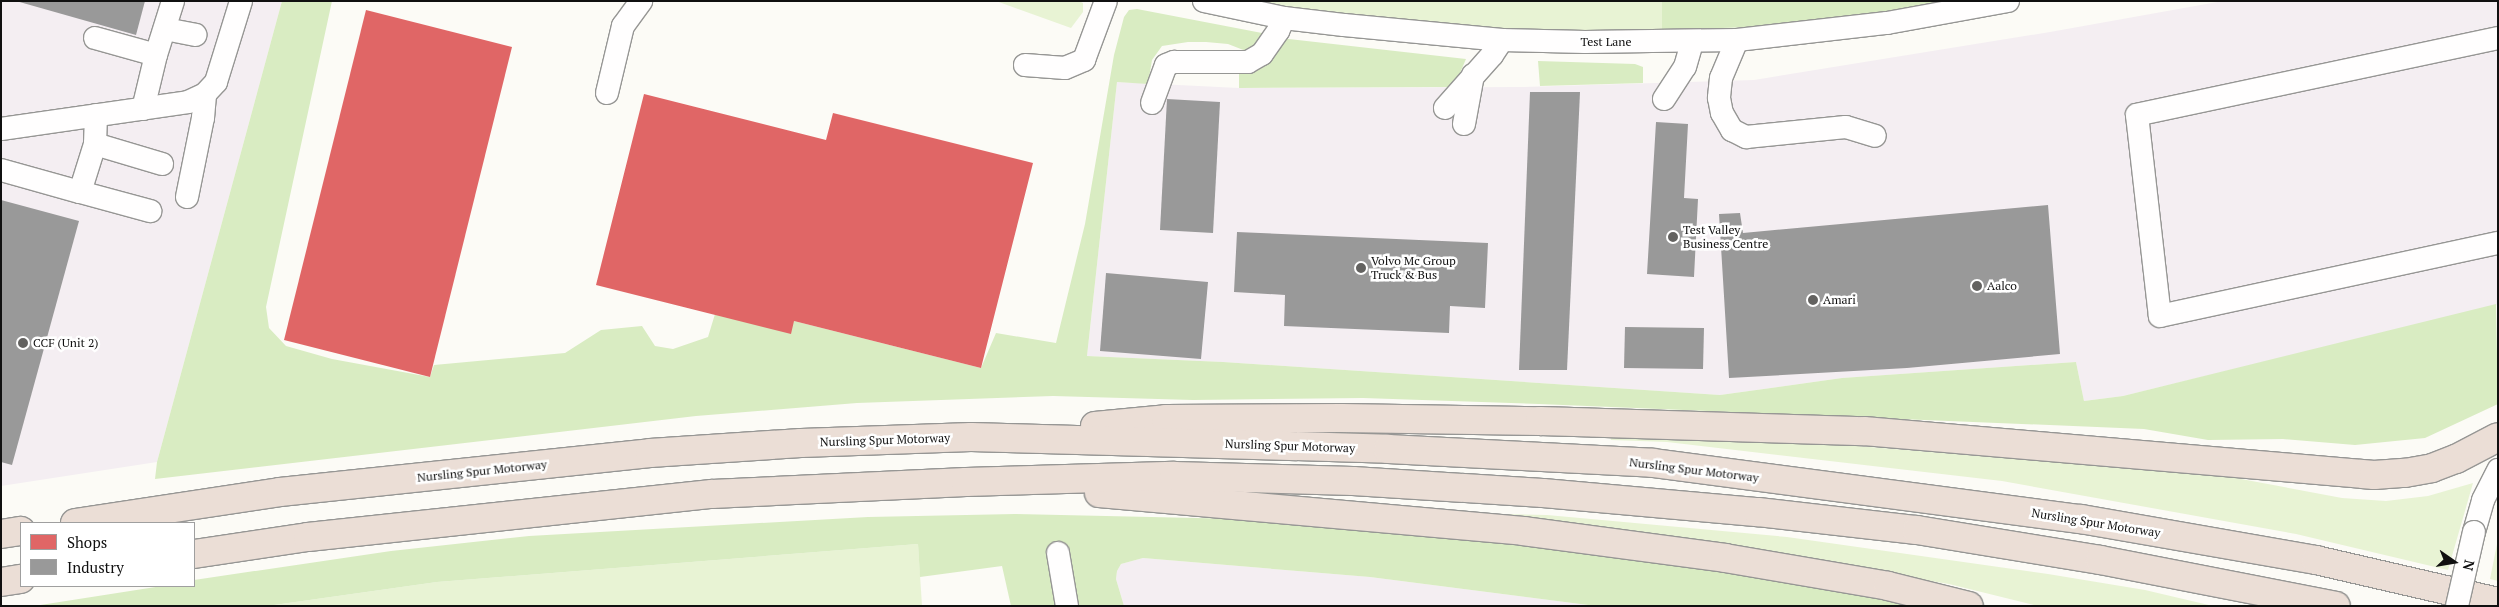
<!DOCTYPE html>
<style>
body{margin:0}
#map{position:relative;width:2499px;height:607px;overflow:hidden;background:#fcfbf6;font-family:"PT Serif",serif}
div>[style]{position:absolute}
.industrial>*{inset:0;background:#f4eef2}
.green>*{inset:0;background:#e8f3d4}
.forest>*{inset:0;background:#d9ecc2}
.shops>*{inset:0;background:#e06666}
.industry>*{inset:0;background:#999}
.roads{filter:drop-shadow(1px 0 #969694) drop-shadow(-1px 0 #969694) drop-shadow(0 1px #969694) drop-shadow(0 -1px #969694)}
.minor>*{height:22px;margin:-11px;padding:0 11px;transform-origin:11px;border-radius:11px;background:#fffefe}
.highway>*{height:28px;margin:-14px;padding:0 14px;transform-origin:14px;border-radius:14px;background:#ebded6}
.bridges{filter:drop-shadow(1px 0 #969694) drop-shadow(-1px 0 #969694) drop-shadow(0 1px #969694) drop-shadow(0 -1px #969694)}
.minor-bridge>*{height:22px;margin:-11px;padding:0 11px;transform-origin:11px;border-radius:11px;background:#fffefe}
.dots>*{width:14px;height:14px;translate:-50% -50%;box-sizing:border-box;border:2px solid #fff;border-radius:50%}
span{translate:-50% -50%;white-space:nowrap;text-align:center;line-height:1.15;-webkit-text-stroke:5px #fff;paint-order:stroke}
.street-label{font-size:12px;color:#101010}
.poi-label{font-size:12px;color:#101010}
.left{translate:0 -50%;text-align:left}
.frame{position:absolute;inset:0;border:2px solid #101010;pointer-events:none}
.legend{position:absolute;left:20px;top:522px;width:175px;height:65px;box-sizing:border-box;background:#fff;border:1px solid #9f9f9f;margin:0;padding:6px 9px;list-style:none;font-size:15px;color:#101010}
.legend li{display:flex;align-items:center;gap:10px;height:25px}
.legend b{width:25px;border:1px solid #9f9f9f}
.north{position:absolute;left:2429px;top:537px;width:50px;height:50px;-webkit-text-stroke:4px #fff;paint-order:stroke;rotate:103deg;font-size:14px;font-weight:700;line-height:20px;text-align:center;color:#101010}
.north::after{content:'';display:block;margin:auto;width:18px;height:22px;background:#101010;clip-path:polygon(50% 0,100% 100%,50% 72%,0 100%)}
</style>
<div id="map">
<div class="industrial">
<div style="clip-path:polygon(1px 1px,282px 1px,157px 462px,1px 486px)"></div>
<div style="clip-path:polygon(2223px 1px,2498px 1px,2498px 305px,2123px 396px,2084px 401px,2076px 362px,1842px 378px,1720px 395px,1223px 362px,1087px 356px,1117px 82px,1239px 88px,1522px 87px,1754px 80px,2050px 32px)"></div>
<div style="clip-path:polygon(1143px 558px,1370px 577px,1596px 606px,1124px 606px,1116px 579px,1117px 571px,1121px 564px)"></div>
</div>
<div class="green">
<div style="clip-path:polygon(996px 1px,1079px 1px,1083px 3px,1083px 12px,1071px 28px)"></div>
<div style="clip-path:polygon(1239px 1px,1662px 1px,1662px 30px,1481px 32px)"></div>
<div style="clip-path:polygon(1610px 436px,1771px 439px,2225px 476px,2342px 498px,2386px 501px,2428px 496px,2473px 483px,2448px 570px,2296px 534px,2002px 481px,1667px 442px,1611px 440px)"></div>
<div style="clip-path:polygon(1501px 514px,1547px 515px,1787px 537px,2048px 574px,2145px 590px,2213px 606px,2038px 606px,1949px 584px,1605px 527px)"></div>
<div style="clip-path:polygon(2498px 539px,2498px 581px,2490px 579px)"></div>
<div style="clip-path:polygon(918px 544px,922px 606px,267px 606px,437px 582px)"></div>
</div>
<div class="forest">
<div style="clip-path:polygon(282px 1px,332px 1px,266px 307px,269px 328px,286px 346px,332px 359px,430px 377px,434px 365px,565px 353px,601px 330px,642px 326px,655px 346px,673px 349px,708px 337px,715px 314px,794px 321px,981px 368px,996px 333px,1056px 343px,1085px 224px,1114px 55px,1124px 17px,1129px 10px,1137px 9px,1262px 33px,1256px 47px,1246px 51px,1228px 44px,1206px 42px,1188px 42px,1162px 46px,1152px 60px,1148px 84px,1117px 82px,1087px 356px,1223px 362px,1720px 395px,1842px 378px,2076px 362px,2084px 401px,2123px 396px,2496px 304px,2498px 404px,2425px 438px,2355px 445px,2283px 439px,2208px 440px,2144px 429px,1539px 404px,1363px 398px,1193px 400px,1053px 396px,857px 403px,696px 416px,155px 479px,157px 462px)"></div>
<div style="clip-path:polygon(1662px 1px,1957px 1px,1875px 16px,1752px 27px,1662px 30px)"></div>
<div style="clip-path:polygon(1280px 38px,1466px 59px,1454px 87px,1239px 88px,1239px 69px)"></div>
<div style="clip-path:polygon(1538px 61px,1635px 64px,1643px 67px,1643px 83px,1540px 86px)"></div>
<div style="clip-path:polygon(1015px 514px,1241px 519px,1542px 540px,1930px 606px,1596px 606px,1370px 577px,1143px 558px,1121px 564px,1117px 571px,1116px 579px,1124px 606px,1011px 606px,1002px 566px,920px 577px,918px 544px,437px 582px,267px 606px,34px 606px,162px 586px,194px 586px,194px 580px,391px 551px,529px 536px,868px 517px)"></div>
</div>
<div class="shops">
<div style="clip-path:polygon(366px 10px,512px 47px,430px 377px,284px 340px)"></div>
<div style="clip-path:polygon(644px 94px,826px 140px,833px 113px,1033px 163px,981px 368px,794px 321px,791px 334px,596px 285px)"></div>
</div>
<div class="industry">
<div style="clip-path:polygon(16px 1px,145px 1px,136px 35px)"></div>
<div style="clip-path:polygon(1530px 92px,1580px 92px,1567px 370px,1519px 370px)"></div>
<div style="clip-path:polygon(1167px 99px,1220px 102px,1213px 233px,1160px 230px)"></div>
<div style="clip-path:polygon(1656px 122px,1688px 124px,1684px 198px,1698px 199px,1694px 277px,1647px 274px)"></div>
<div style="clip-path:polygon(1px 200px,79px 221px,12px 465px,1px 462px)"></div>
<div style="clip-path:polygon(2048px 205px,2060px 354px,1907px 368px,1729px 378px,1719px 214px,1740px 213px,1743px 233px)"></div>
<div style="clip-path:polygon(1237px 232px,1488px 243px,1485px 308px,1450px 306px,1449px 333px,1284px 326px,1285px 295px,1234px 292px)"></div>
<div style="clip-path:polygon(1106px 273px,1208px 282px,1201px 359px,1100px 351px)"></div>
<div style="clip-path:polygon(1625px 327px,1704px 328px,1703px 369px,1624px 368px)"></div>
</div>
<div class="roads">
<div class="minor">
<div style="left:1204px;top:1px;width:82px;rotate:12deg"></div>
<div style="left:1284px;top:18px;width:60px;rotate:6.7deg"></div>
<div style="left:1344px;top:25px;width:159px;rotate:5.4deg"></div>
<div style="left:1502px;top:40px;width:83px;rotate:1.4deg"></div>
<div style="left:1585px;top:42px;width:152px;rotate:-0.8deg"></div>
<div style="left:1737px;top:40px;width:151px;rotate:-6.5deg"></div>
<div style="left:1887px;top:23px;width:123px;rotate:-10.3deg"></div>
<div style="left:165px;top:29px;width:31px;rotate:11deg"></div>
<div style="left:95px;top:38px;width:63px;rotate:15.6deg"></div>
<div style="left:2498px;top:38px;width:369px;rotate:168deg"></div>
<div style="left:2137px;top:115px;width:202px;rotate:83.5deg"></div>
<div style="left:2160px;top:316px;width:346px;rotate:-12.2deg"></div>
<div style="left:1737px;top:40px;width:41px;rotate:112.8deg"></div>
<div style="left:1721px;top:78px;width:20px;rotate:96deg"></div>
<div style="left:1719px;top:98px;width:15px;rotate:79deg"></div>
<div style="left:1722px;top:113px;width:20px;rotate:60deg"></div>
<div style="left:1732px;top:130px;width:16px;rotate:27deg"></div>
<div style="left:1746px;top:137px;width:100px;rotate:-5.7deg"></div>
<div style="left:1846px;top:127px;width:30px;rotate:17deg"></div>
<div style="left:1025px;top:65px;width:40px;rotate:4.3deg"></div>
<div style="left:1065px;top:68px;width:21px;rotate:-23deg"></div>
<div style="left:1084px;top:60px;width:63px;rotate:-69.6deg"></div>
<div style="left:607px;top:93px;width:69px;rotate:-76.6deg"></div>
<div style="left:623px;top:26px;width:31px;rotate:-54deg"></div>
<div style="left:1664px;top:99px;width:38px;rotate:-57deg"></div>
<div style="left:1685px;top:67px;width:26px;rotate:-74deg"></div>
<div style="left:1152px;top:103px;width:40px;rotate:-69.8deg"></div>
<div style="left:1166px;top:65px;width:9px;rotate:-21deg"></div>
<div style="left:1174px;top:62px;width:74px"></div>
<div style="left:1248px;top:62px;width:16px;rotate:-30deg"></div>
<div style="left:1262px;top:54px;width:28px;rotate:-55deg"></div>
<div style="left:1278px;top:31px;width:14px;rotate:-65deg"></div>
<div style="left:1445px;top:108px;width:71px;rotate:-48.4deg"></div>
<div style="left:1492px;top:55px;width:18px;rotate:-56deg"></div>
<div style="left:143px;top:109px;width:56px;rotate:-76.5deg"></div>
<div style="left:156px;top:55px;width:57px;rotate:-72.5deg"></div>
<div style="left:1464px;top:124px;width:50px;rotate:-79.6deg"></div>
<div style="left:1px;top:129px;width:189px;rotate:-8.2deg"></div>
<div style="left:188px;top:102px;width:19px;rotate:-25deg"></div>
<div style="left:205px;top:94px;width:16px;rotate:-47deg"></div>
<div style="left:216px;top:82px;width:85px;rotate:-72.8deg"></div>
<div style="left:95px;top:144px;width:70px;rotate:16.6deg"></div>
<div style="left:1px;top:170px;width:82px;rotate:15.6deg"></div>
<div style="left:80px;top:192px;width:50px;rotate:-72.6deg"></div>
<div style="left:95px;top:144px;width:29px;rotate:-88deg"></div>
<div style="left:80px;top:192px;width:73px;rotate:15.2deg"></div>
<div style="left:187px;top:197px;width:81px;rotate:-78.6deg"></div>
<div style="left:203px;top:118px;width:24px;rotate:-85deg"></div>
<div style="left:2474px;top:532px;width:33px;rotate:-74deg"></div>
<div style="left:2483px;top:500px;width:34px;rotate:-63deg"></div>
<div style="left:1058px;top:553px;width:54px;rotate:80.4deg"></div>
</div>
<div class="highway">
<div style="left:1095px;top:426px;width:71px;rotate:-5.6deg"></div>
<div style="left:1166px;top:419px;width:175px;rotate:-0.3deg"></div>
<div style="left:1341px;top:418px;width:199px;rotate:0.9deg"></div>
<div style="left:1540px;top:421px;width:324px;rotate:1.8deg"></div>
<div style="left:1864px;top:431px;width:512px;rotate:4.93deg"></div>
<div style="left:2374px;top:475px;width:31px;rotate:-4deg"></div>
<div style="left:2405px;top:473px;width:27px;rotate:-10deg"></div>
<div style="left:2432px;top:468px;width:26px;rotate:-21deg"></div>
<div style="left:2456px;top:459px;width:47px;rotate:-27.6deg"></div>
<div style="left:1099px;top:493px;width:426px;rotate:5.1deg"></div>
<div style="left:1523px;top:531px;width:204px;rotate:7.6deg"></div>
<div style="left:1725px;top:558px;width:165px;rotate:9.7deg"></div>
<div style="left:1888px;top:586px;width:83px;rotate:13.9deg"></div>
<div style="left:75px;top:523px;width:207px;rotate:-8.6deg"></div>
<div style="left:280px;top:492px;width:372px;rotate:-6deg"></div>
<div style="left:650px;top:453px;width:151px;rotate:-3.8deg"></div>
<div style="left:801px;top:443px;width:170px;rotate:-2deg"></div>
<div style="left:971px;top:437px;width:417px;rotate:1.6deg"></div>
<div style="left:1388px;top:449px;width:265px;rotate:3deg"></div>
<div style="left:1653px;top:463px;width:432px;rotate:7.5deg"></div>
<div style="left:2081px;top:519px;width:239px;rotate:9.9deg"></div>
<div style="left:2316px;top:560px;width:187px;rotate:13deg"></div>
<div style="left:1px;top:534px;width:20px;rotate:-9deg"></div>
<div style="left:194px;top:554px;width:115px;rotate:-8.5deg"></div>
<div style="left:308px;top:537px;width:406px;rotate:-6.1deg"></div>
<div style="left:712px;top:494px;width:254px;rotate:-2.7deg"></div>
<div style="left:966px;top:482px;width:208px;rotate:-1.7deg"></div>
<div style="left:1174px;top:476px;width:179px;rotate:1.6deg"></div>
<div style="left:1353px;top:481px;width:190px;rotate:3.6deg"></div>
<div style="left:1543px;top:493px;width:216px;rotate:5.1deg"></div>
<div style="left:1758px;top:512px;width:160px;rotate:6.5deg"></div>
<div style="left:1917px;top:530px;width:185px;rotate:9.3deg"></div>
<div style="left:2100px;top:560px;width:240px;rotate:11deg"></div>
<div style="left:1px;top:582px;width:20px;rotate:-9deg"></div>
</div>
</div>
<div class="bridges">
<div class="minor-bridge">
<div style="left:2457px;top:606px;width:76px;rotate:-77.1deg"></div>
</div>
</div>
<div class="dots">
<div style="left:1673px;top:237px;background:#636260"></div>
<div style="left:1361px;top:268px;background:#636260"></div>
<div style="left:1977px;top:286px;background:#636260"></div>
<div style="left:1813px;top:300px;background:#636260"></div>
<div style="left:23px;top:343px;background:#636260"></div>
</div>
<div class="street-label">
<span style="left:1606px;top:42px">Test Lane</span>
<span style="left:885px;top:440px;rotate:-2deg">Nursling Spur Motorway</span>
<span style="left:1290px;top:446px;rotate:2deg">Nursling Spur Motorway</span>
<span style="left:1694px;top:470px;rotate:7deg">Nursling Spur Motorway</span>
<span style="left:482px;top:471px;rotate:-6deg">Nursling Spur Motorway</span>
<span style="left:2096px;top:523px;rotate:9deg">Nursling Spur Motorway</span>
</div>
<div class="poi-label">
<span class="left" style="left:1683px;top:237px">Test Valley<br>Business Centre</span>
<span class="left" style="left:1371px;top:268px">Volvo Mc Group<br>Truck &amp; Bus</span>
<span class="left" style="left:1987px;top:286px">Aalco</span>
<span class="left" style="left:1823px;top:300px">Amari</span>
<span class="left" style="left:33px;top:343px">CCF (Unit 2)</span>
</div>
<div class="frame"></div>
<ul class="legend">
<li><b style="height:14px;background:#e06666"></b>Shops</li>
<li><b style="height:14px;background:#999"></b>Industry</li>
</ul>
<div class="north">N</div>
</div>
